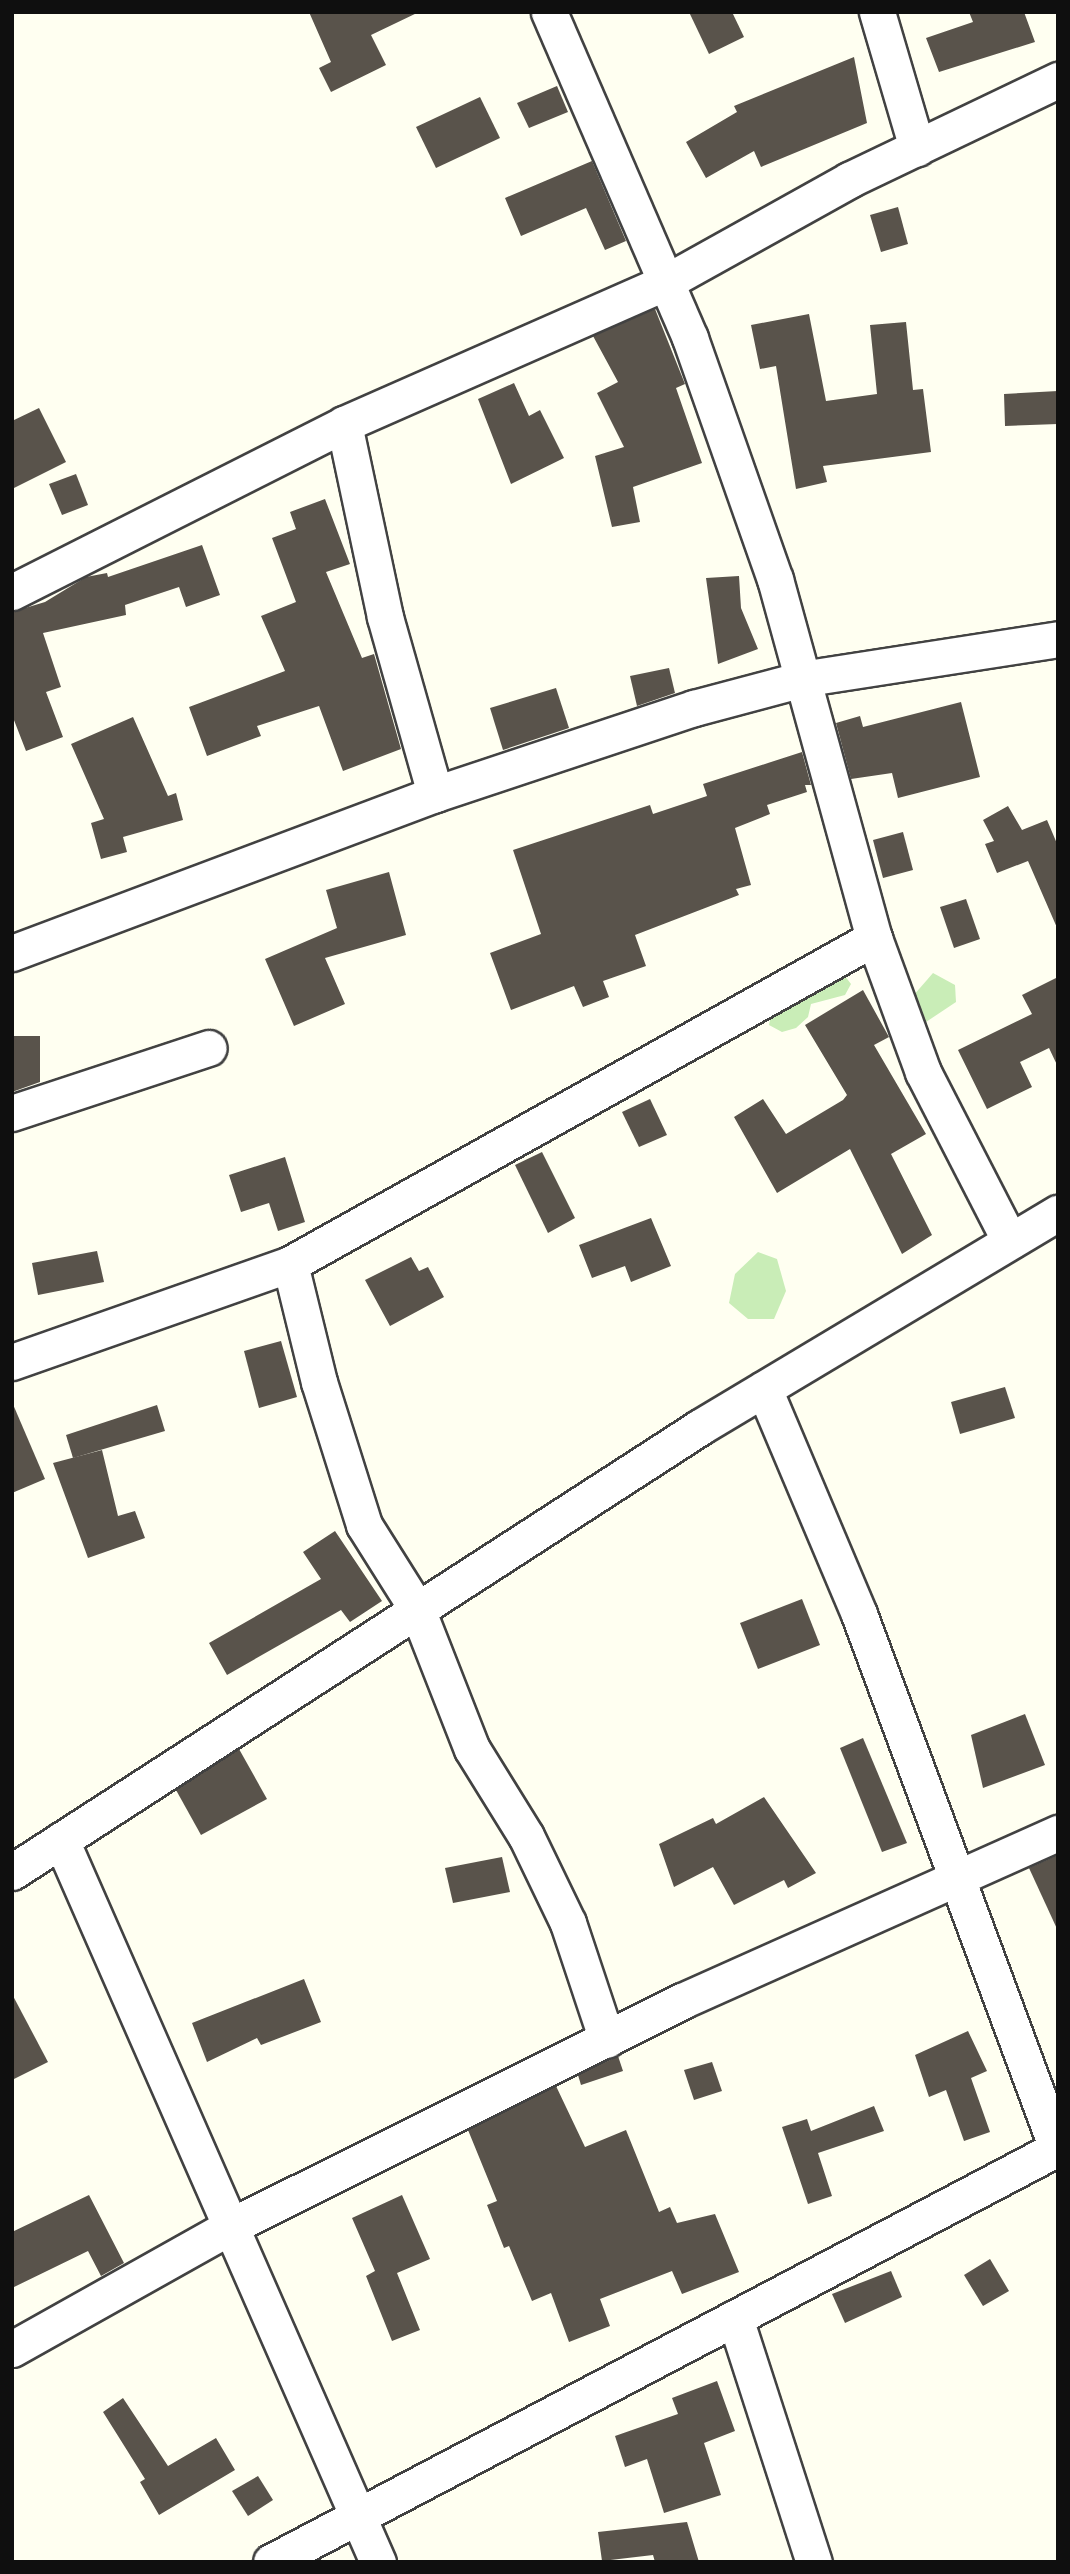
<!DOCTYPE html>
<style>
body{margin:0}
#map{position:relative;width:1070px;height:2574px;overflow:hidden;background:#fffff1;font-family:Lora,serif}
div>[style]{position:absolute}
.green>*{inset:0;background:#c9edb7}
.building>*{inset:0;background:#59534b}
.roads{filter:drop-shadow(2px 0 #424242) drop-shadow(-2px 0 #424242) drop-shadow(0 2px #424242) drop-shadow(0 -2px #424242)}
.minor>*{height:35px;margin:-17.5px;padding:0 17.5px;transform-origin:17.5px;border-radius:17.5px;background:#fff}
span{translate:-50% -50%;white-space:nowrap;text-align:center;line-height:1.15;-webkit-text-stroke:7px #fff;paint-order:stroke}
.frame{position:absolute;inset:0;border:14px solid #0f0f0f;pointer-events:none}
</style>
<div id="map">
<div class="green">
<div style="clip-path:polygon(842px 972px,851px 984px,845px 995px,811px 1004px,808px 1017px,796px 1028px,782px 1032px,769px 1025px,772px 1010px)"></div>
<div style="clip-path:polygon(933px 973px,955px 985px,956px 1002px,917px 1028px,913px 996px)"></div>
<div style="clip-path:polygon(758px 1252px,777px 1259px,786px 1291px,774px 1319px,748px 1319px,729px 1303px,735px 1274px)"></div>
</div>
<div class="building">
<div style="clip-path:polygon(309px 12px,419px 12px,371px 35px,386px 65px,331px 92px,319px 68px,331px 62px)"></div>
<div style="clip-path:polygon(689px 12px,732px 12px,744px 37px,709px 54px)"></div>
<div style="clip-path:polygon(969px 12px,1024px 12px,1035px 42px,939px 72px,926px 38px,973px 22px)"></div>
<div style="clip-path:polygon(854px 57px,867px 123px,761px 167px,754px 151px,706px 178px,686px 142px,737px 112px,734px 106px)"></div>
<div style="clip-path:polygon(557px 86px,568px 112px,529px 128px,517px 103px)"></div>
<div style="clip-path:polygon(480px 97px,500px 138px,436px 168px,416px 127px)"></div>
<div style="clip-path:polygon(592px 161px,626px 241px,605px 250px,586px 208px,521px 236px,505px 198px)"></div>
<div style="clip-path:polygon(898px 207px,908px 244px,881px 252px,870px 215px)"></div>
<div style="clip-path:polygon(655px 309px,685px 384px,676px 388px,702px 463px,633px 487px,640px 522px,612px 527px,595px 456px,624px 447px,597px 393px,618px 382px,593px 336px)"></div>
<div style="clip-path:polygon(809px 314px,826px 401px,877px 394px,870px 325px,906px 322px,913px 390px,923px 389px,931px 452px,823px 466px,827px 482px,796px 489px,776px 366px,760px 369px,751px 325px)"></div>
<div style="clip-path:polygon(514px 383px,529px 416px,540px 410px,564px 458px,511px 484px,478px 399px)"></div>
<div style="clip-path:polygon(1058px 391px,1058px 424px,1005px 426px,1004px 394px)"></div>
<div style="clip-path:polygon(39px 408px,66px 462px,12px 489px,12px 421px)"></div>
<div style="clip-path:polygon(76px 474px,88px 505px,62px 515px,49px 484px)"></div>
<div style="clip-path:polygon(325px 499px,350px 564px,326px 572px,362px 658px,374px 654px,401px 749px,343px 771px,319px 706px,257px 726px,261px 736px,207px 756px,189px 707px,285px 671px,261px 616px,296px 602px,272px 538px,296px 529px,290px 512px)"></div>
<div style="clip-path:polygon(202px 545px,220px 595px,186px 607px,179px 587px,125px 605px,126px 615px,43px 633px,61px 687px,46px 692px,63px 737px,26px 751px,12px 715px,12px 612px,45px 602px,86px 577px,107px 573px,108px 577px)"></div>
<div style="clip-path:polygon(739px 576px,741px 608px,758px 649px,718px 664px,706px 578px)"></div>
<div style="clip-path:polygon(669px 668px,675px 693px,637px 706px,630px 676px)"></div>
<div style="clip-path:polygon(556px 688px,569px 728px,503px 750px,490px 708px)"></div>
<div style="clip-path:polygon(961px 702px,980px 777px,898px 798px,892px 773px,851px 779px,836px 723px,860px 716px,863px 727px)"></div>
<div style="clip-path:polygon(133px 717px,168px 796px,176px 793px,183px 820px,123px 837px,127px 852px,101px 859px,91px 823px,104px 819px,71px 744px)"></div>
<div style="clip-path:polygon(802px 752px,811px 785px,805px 785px,807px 792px,767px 805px,770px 814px,735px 828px,751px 885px,736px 889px,739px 895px,635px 935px,646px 966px,603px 981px,609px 997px,583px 1007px,574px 986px,511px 1010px,490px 953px,541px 934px,513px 850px,650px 805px,653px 814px,707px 796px,703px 784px)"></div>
<div style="clip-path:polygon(1008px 806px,1022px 830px,1047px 820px,1058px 846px,1058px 930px,1028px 861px,997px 873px,985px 844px,994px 841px,983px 820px)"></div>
<div style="clip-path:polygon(903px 832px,913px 870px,883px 878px,873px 840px)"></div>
<div style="clip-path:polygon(389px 872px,406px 935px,325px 958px,345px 1004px,294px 1026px,265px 959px,337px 928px,326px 890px)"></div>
<div style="clip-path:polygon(966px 899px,980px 939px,954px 948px,940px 907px)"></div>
<div style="clip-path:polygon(1058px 977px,1058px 1067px,1049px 1048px,1020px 1062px,1032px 1087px,987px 1109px,958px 1050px,1032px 1014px,1022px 995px)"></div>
<div style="clip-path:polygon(863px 990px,889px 1037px,874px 1045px,926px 1134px,891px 1154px,932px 1235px,902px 1254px,850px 1149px,777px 1193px,734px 1117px,763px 1099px,786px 1134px,843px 1100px,847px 1095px,805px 1025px)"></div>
<div style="clip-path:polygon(12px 1036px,40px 1036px,40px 1082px,12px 1092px)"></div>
<div style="clip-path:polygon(650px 1099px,667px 1135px,639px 1147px,622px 1112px)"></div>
<div style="clip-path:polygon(542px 1152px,575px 1218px,548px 1233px,515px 1165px)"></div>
<div style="clip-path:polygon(285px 1157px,305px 1222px,278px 1231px,269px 1203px,241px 1212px,229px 1175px)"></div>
<div style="clip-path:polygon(651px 1218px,671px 1266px,631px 1282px,625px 1266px,592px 1278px,579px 1245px)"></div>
<div style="clip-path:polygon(97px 1251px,104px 1282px,38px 1295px,32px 1263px)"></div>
<div style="clip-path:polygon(411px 1257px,419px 1271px,428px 1267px,444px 1297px,390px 1326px,365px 1280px)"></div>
<div style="clip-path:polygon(281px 1341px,297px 1397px,259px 1408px,244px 1351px)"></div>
<div style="clip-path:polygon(1005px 1387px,1015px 1418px,960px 1434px,951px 1402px)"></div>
<div style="clip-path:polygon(12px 1402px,45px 1479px,12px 1493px)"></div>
<div style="clip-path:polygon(157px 1405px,165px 1431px,73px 1458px,66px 1435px)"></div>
<div style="clip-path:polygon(102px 1450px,118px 1516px,135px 1511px,145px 1538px,88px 1558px,53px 1463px)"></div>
<div style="clip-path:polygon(335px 1531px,382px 1601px,350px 1622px,341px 1610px,227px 1675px,209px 1643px,321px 1579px,303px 1552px)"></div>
<div style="clip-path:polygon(802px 1599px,820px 1645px,758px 1669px,740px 1623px)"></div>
<div style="clip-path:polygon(1025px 1714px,1045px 1765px,983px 1788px,971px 1735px)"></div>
<div style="clip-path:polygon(863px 1738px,907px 1843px,882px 1852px,840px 1748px)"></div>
<div style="clip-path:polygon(239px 1749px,267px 1799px,201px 1835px,176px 1790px)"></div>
<div style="clip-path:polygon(764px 1797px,816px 1873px,788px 1888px,784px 1880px,734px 1905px,713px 1867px,674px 1887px,659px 1844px,713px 1818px,716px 1824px)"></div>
<div style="clip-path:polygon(1058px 1855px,1058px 1931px,1029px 1868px)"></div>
<div style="clip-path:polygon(502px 1857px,510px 1892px,453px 1903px,445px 1868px)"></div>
<div style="clip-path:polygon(304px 1979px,321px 2022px,261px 2045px,257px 2038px,207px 2062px,192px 2023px)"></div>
<div style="clip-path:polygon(12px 1994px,48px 2062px,12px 2080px)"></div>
<div style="clip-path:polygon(968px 2031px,987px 2071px,971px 2078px,990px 2132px,964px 2141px,946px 2090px,929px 2097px,915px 2055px)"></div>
<div style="clip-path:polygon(618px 2056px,623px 2071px,581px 2085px,578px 2075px)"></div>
<div style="clip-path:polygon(712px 2062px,722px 2091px,694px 2100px,684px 2070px)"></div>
<div style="clip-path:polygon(556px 2086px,585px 2147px,626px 2130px,659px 2212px,670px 2207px,677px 2223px,715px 2214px,739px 2272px,682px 2294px,672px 2271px,600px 2299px,610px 2326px,569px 2342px,551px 2293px,532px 2301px,509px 2246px,504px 2248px,487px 2205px,497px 2201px,468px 2130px)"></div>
<div style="clip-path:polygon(874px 2106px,884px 2131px,818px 2153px,832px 2196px,808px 2204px,782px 2127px,807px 2119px,811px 2131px)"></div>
<div style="clip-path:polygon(89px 2195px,124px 2263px,101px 2276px,88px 2251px,12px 2288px,12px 2232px)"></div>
<div style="clip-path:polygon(402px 2195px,430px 2259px,397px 2273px,420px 2330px,392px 2341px,366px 2276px,375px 2271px,352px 2218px)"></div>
<div style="clip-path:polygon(990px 2259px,1009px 2291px,983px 2306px,964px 2275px)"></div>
<div style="clip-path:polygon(891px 2271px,902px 2297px,845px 2323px,832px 2294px)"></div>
<div style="clip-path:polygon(717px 2381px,735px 2431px,704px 2443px,721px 2495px,664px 2513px,647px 2459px,625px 2467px,615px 2436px,678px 2414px,672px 2398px)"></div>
<div style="clip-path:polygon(123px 2398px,168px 2466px,216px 2438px,235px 2470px,159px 2515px,140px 2482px,145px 2479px,103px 2412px)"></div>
<div style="clip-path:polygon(258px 2476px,273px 2500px,248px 2516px,232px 2491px)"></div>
<div style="clip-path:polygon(687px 2522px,699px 2562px,655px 2562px,653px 2555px,602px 2561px,598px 2532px)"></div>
</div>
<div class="roads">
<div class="minor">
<div style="left:549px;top:12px;width:355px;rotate:66.6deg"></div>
<div style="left:690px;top:338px;width:256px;rotate:70.6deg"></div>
<div style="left:775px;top:579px;width:372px;rotate:74.6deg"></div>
<div style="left:874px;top:938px;width:143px;rotate:69.9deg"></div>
<div style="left:923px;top:1072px;width:190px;rotate:62.8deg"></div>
<div style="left:877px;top:12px;width:142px;rotate:73.6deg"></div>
<div style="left:344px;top:424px;width:197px;rotate:78deg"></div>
<div style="left:385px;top:617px;width:184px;rotate:74.2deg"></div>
<div style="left:12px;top:592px;width:372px;rotate:-26.8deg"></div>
<div style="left:344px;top:424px;width:352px;rotate:-23.8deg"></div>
<div style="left:666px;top:282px;width:210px;rotate:-29.1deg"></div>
<div style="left:849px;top:180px;width:232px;rotate:-25.6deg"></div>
<div style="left:12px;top:953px;width:452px;rotate:-20.6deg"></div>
<div style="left:435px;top:794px;width:273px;rotate:-18.4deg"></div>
<div style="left:694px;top:708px;width:117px;rotate:-14.9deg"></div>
<div style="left:807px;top:678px;width:254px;rotate:-8.8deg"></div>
<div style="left:12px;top:1113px;width:207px;rotate:-18.3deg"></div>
<div style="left:290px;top:1264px;width:122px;rotate:76.2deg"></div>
<div style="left:319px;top:1382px;width:150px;rotate:72.5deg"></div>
<div style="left:364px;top:1525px;width:99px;rotate:57.8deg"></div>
<div style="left:417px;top:1609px;width:150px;rotate:68.6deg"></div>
<div style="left:472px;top:1749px;width:102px;rotate:58.2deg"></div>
<div style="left:526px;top:1836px;width:97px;rotate:64.2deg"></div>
<div style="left:568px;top:1923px;width:123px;rotate:71.6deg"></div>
<div style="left:12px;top:1362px;width:295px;rotate:-19.4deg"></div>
<div style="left:290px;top:1264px;width:669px;rotate:-29.17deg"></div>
<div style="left:764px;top:1389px;width:244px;rotate:67.1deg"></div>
<div style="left:859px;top:1614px;width:573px;rotate:69.67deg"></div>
<div style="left:61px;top:1840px;width:789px;rotate:66.3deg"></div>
<div style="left:12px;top:1872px;width:819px;rotate:-32.89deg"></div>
<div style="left:700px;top:1427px;width:417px;rotate:-30.9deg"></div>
<div style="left:735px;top:2318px;width:256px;rotate:72.1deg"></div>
<div style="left:12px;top:2349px;width:249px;rotate:-29.3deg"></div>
<div style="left:229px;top:2227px;width:506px;rotate:-26.51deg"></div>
<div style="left:682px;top:2001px;width:412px;rotate:-24.1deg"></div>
<div style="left:271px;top:2562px;width:889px;rotate:-27.75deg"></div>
</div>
</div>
<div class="frame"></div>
</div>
